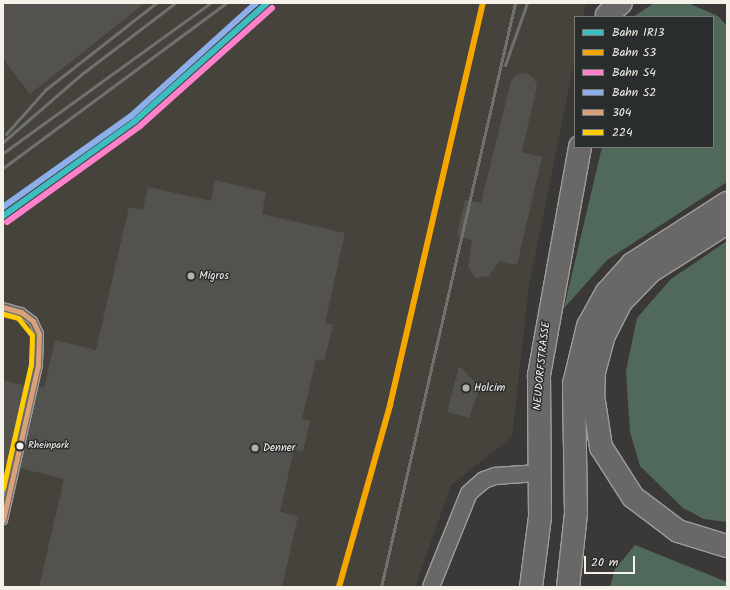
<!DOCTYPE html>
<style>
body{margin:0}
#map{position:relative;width:730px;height:590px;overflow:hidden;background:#3a3938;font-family:Kalam,sans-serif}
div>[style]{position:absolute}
.built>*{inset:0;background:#45433c}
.green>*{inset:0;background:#51695b}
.building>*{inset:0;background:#54524f}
.roads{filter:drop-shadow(1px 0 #9e9d9b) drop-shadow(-1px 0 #9e9d9b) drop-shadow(0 1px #9e9d9b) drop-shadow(0 -1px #9e9d9b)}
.lane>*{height:8px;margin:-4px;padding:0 4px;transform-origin:4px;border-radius:4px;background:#696866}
.street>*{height:16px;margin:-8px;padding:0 8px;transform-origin:8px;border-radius:8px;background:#696866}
.secondary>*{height:22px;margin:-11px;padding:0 11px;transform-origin:11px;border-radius:11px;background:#696866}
.highway>*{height:22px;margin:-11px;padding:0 11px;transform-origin:11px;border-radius:11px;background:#696866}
.rail>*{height:3px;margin:-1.5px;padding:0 1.5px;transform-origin:1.5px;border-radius:1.5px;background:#70706f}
.bus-1>*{height:5px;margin:-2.5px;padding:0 2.5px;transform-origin:2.5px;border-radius:2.5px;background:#d9a179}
.bus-2>*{height:5px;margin:-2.5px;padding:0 2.5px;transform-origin:2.5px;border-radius:2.5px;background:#fc0}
.rail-1>*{height:6px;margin:-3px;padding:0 3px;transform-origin:3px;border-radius:3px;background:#3dbdc2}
.rail-2>*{height:6px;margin:-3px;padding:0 3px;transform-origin:3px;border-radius:3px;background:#f7a600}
.rail-3>*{height:6px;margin:-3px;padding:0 3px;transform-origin:3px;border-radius:3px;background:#ff80cb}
.rail-4>*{height:6px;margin:-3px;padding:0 3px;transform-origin:3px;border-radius:3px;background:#8caeeb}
.dots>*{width:11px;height:11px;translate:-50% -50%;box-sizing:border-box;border:2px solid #2a2d2e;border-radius:50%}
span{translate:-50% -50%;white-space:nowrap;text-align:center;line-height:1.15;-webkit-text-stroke:3px #2a2d2e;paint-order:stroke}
.bus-label{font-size:10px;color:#f4f1e8}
.left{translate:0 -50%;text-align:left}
.poi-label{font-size:11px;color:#f4f1e8}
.street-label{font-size:11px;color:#f4f1e8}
.frame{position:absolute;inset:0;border:4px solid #f4f1e8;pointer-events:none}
.legend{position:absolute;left:574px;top:16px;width:140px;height:132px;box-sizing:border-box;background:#2a2d2e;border:1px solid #7b7b78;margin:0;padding:5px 7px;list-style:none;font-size:12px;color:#f4f1e8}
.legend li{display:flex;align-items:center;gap:8px;height:20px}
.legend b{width:20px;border:1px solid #7b7b78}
.scale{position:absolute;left:584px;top:556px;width:51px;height:18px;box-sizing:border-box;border:2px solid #f4f1e8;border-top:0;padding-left:5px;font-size:12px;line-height:14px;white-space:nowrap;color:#f4f1e8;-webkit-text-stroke:3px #2a2d2e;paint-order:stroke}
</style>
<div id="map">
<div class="built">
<div style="clip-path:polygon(3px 3px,586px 3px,583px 17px,575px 17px,575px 58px,529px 285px,512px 437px,451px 485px,415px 587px,3px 587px)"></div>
</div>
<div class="green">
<div style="clip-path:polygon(654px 3px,688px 3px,718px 16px,727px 26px,727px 182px,607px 260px,564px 308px,602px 147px,713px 147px,713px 17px,633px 17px)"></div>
<div style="clip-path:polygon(727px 241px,727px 522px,704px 519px,683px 508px,640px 466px,630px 432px,626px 371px,637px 318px,671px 279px)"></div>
<div style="clip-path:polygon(635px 545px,727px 582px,727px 587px,610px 587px,615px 569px)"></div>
</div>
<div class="building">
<div style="clip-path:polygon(3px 3px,145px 3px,30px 94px,3px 59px)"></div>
<div style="clip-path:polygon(526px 73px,534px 78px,537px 86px,522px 152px,542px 157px,517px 265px,499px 261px,489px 276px,476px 278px,468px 268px,472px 240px,457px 236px,465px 200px,481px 203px,511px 81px,517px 74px)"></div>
<div style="clip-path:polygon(215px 180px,266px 192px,262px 214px,345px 233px,325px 323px,333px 325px,324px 361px,316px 359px,302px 419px,310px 421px,303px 452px,294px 450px,280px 512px,298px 516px,282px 587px,39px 587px,64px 479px,20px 468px,39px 386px,44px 388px,55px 340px,96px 350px,129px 207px,143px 210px,148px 187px,211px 201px)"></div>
<div style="clip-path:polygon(459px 366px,480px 387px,469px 418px,447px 412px)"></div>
<div style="clip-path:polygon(3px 380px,28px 386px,10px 466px,3px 465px)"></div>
</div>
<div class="roads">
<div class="lane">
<div style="left:3px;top:307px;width:19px;rotate:16deg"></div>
<div style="left:21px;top:312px;width:15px;rotate:37deg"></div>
<div style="left:33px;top:321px;width:14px;rotate:65deg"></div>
<div style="left:39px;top:334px;width:31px;rotate:92deg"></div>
<div style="left:38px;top:365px;width:159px;rotate:102.7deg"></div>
</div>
<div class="street">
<div style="left:431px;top:587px;width:101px;rotate:-68deg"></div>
<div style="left:469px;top:493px;width:20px;rotate:-41deg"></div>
<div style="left:484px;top:480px;width:12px;rotate:-20deg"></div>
<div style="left:495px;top:476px;width:43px;rotate:-4deg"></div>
</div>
<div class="secondary">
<div style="left:607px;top:15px;width:18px;rotate:-41deg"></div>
<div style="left:531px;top:587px;width:71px;rotate:-82.7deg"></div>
<div style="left:540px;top:517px;width:142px;rotate:-90.4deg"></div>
<div style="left:539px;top:375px;width:232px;rotate:-79.8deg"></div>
</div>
<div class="highway">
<div style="left:727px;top:223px;width:90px;rotate:147.7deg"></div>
<div style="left:651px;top:271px;width:43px;rotate:134.1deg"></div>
<div style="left:621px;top:302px;width:37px;rotate:117deg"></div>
<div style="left:604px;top:335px;width:38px;rotate:105deg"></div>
<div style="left:594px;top:372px;width:23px;rotate:92deg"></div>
<div style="left:593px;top:395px;width:53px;rotate:81.3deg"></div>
<div style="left:601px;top:447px;width:59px;rotate:57.4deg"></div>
<div style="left:633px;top:497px;width:56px;rotate:37.1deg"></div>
<div style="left:678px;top:531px;width:51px;rotate:17deg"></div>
<div style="left:568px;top:587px;width:74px;rotate:-83.8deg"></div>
<div style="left:576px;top:513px;width:129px;rotate:-90.9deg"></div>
<div style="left:574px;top:384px;width:60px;rotate:-76.4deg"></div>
<div style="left:588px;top:326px;width:39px;rotate:-61deg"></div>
<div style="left:607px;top:292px;width:38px;rotate:-48deg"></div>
<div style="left:632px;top:264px;width:113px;rotate:-32.7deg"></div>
</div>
</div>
<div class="rail">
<div style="left:505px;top:65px;width:66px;rotate:-70.5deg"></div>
<div style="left:6px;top:134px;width:59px;rotate:-48.4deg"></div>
<div style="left:45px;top:90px;width:141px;rotate:-38.1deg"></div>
<div style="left:3px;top:142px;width:106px;rotate:-40.8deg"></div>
<div style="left:83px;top:73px;width:116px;rotate:-37.3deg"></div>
<div style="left:3px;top:153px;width:256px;rotate:-35.9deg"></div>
<div style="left:3px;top:168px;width:277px;rotate:-36.5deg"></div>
<div style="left:381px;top:587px;width:599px;rotate:-77.08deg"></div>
</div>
<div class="bus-1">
<div style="left:3px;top:307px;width:19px;rotate:16deg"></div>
<div style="left:21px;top:312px;width:15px;rotate:37deg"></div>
<div style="left:33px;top:321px;width:14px;rotate:65deg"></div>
<div style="left:39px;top:334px;width:31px;rotate:92deg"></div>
<div style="left:38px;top:365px;width:159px;rotate:102.7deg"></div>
</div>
<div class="bus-2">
<div style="left:3px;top:314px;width:16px;rotate:15deg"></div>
<div style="left:18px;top:318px;width:22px;rotate:51deg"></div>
<div style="left:32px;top:335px;width:29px;rotate:92deg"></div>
<div style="left:31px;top:364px;width:127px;rotate:102.7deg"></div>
</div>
<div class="rail-1">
<div style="left:3px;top:216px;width:163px;rotate:-35.7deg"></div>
<div style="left:135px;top:121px;width:177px;rotate:-41.8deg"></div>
</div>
<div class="rail-2">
<div style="left:339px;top:587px;width:189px;rotate:-74.3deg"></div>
<div style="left:390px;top:405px;width:413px;rotate:-77deg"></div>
</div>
<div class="rail-3">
<div style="left:7px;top:222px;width:164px;rotate:-35.8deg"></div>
<div style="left:140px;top:126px;width:177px;rotate:-41.8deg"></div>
</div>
<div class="rail-4">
<div style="left:3px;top:207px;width:157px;rotate:-35.4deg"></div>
<div style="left:131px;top:116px;width:169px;rotate:-42.1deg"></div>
</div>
<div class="dots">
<div style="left:191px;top:276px;background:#b3b1aa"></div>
<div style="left:466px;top:388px;background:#b3b1aa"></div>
<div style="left:20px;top:446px;background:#f4f1e8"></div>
<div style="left:255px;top:448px;background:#b3b1aa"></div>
</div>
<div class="bus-label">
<span class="left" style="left:28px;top:446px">Rheinpark</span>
</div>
<div class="poi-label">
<span class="left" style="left:199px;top:276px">Migros</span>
<span class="left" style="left:474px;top:388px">Holcim</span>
<span class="left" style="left:263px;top:448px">Denner</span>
</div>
<div class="street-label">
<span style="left:542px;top:366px;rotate:-84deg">NEUDORFSTRASSE</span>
</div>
<div class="frame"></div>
<ul class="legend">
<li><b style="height:5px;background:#3dbdc2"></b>Bahn IR13</li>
<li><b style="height:5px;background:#f7a600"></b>Bahn S3</li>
<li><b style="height:5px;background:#ff80cb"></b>Bahn S4</li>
<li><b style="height:5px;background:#8caeeb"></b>Bahn S2</li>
<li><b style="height:5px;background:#d9a179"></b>304</li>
<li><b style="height:5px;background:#fc0"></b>224</li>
</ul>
<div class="scale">20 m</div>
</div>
